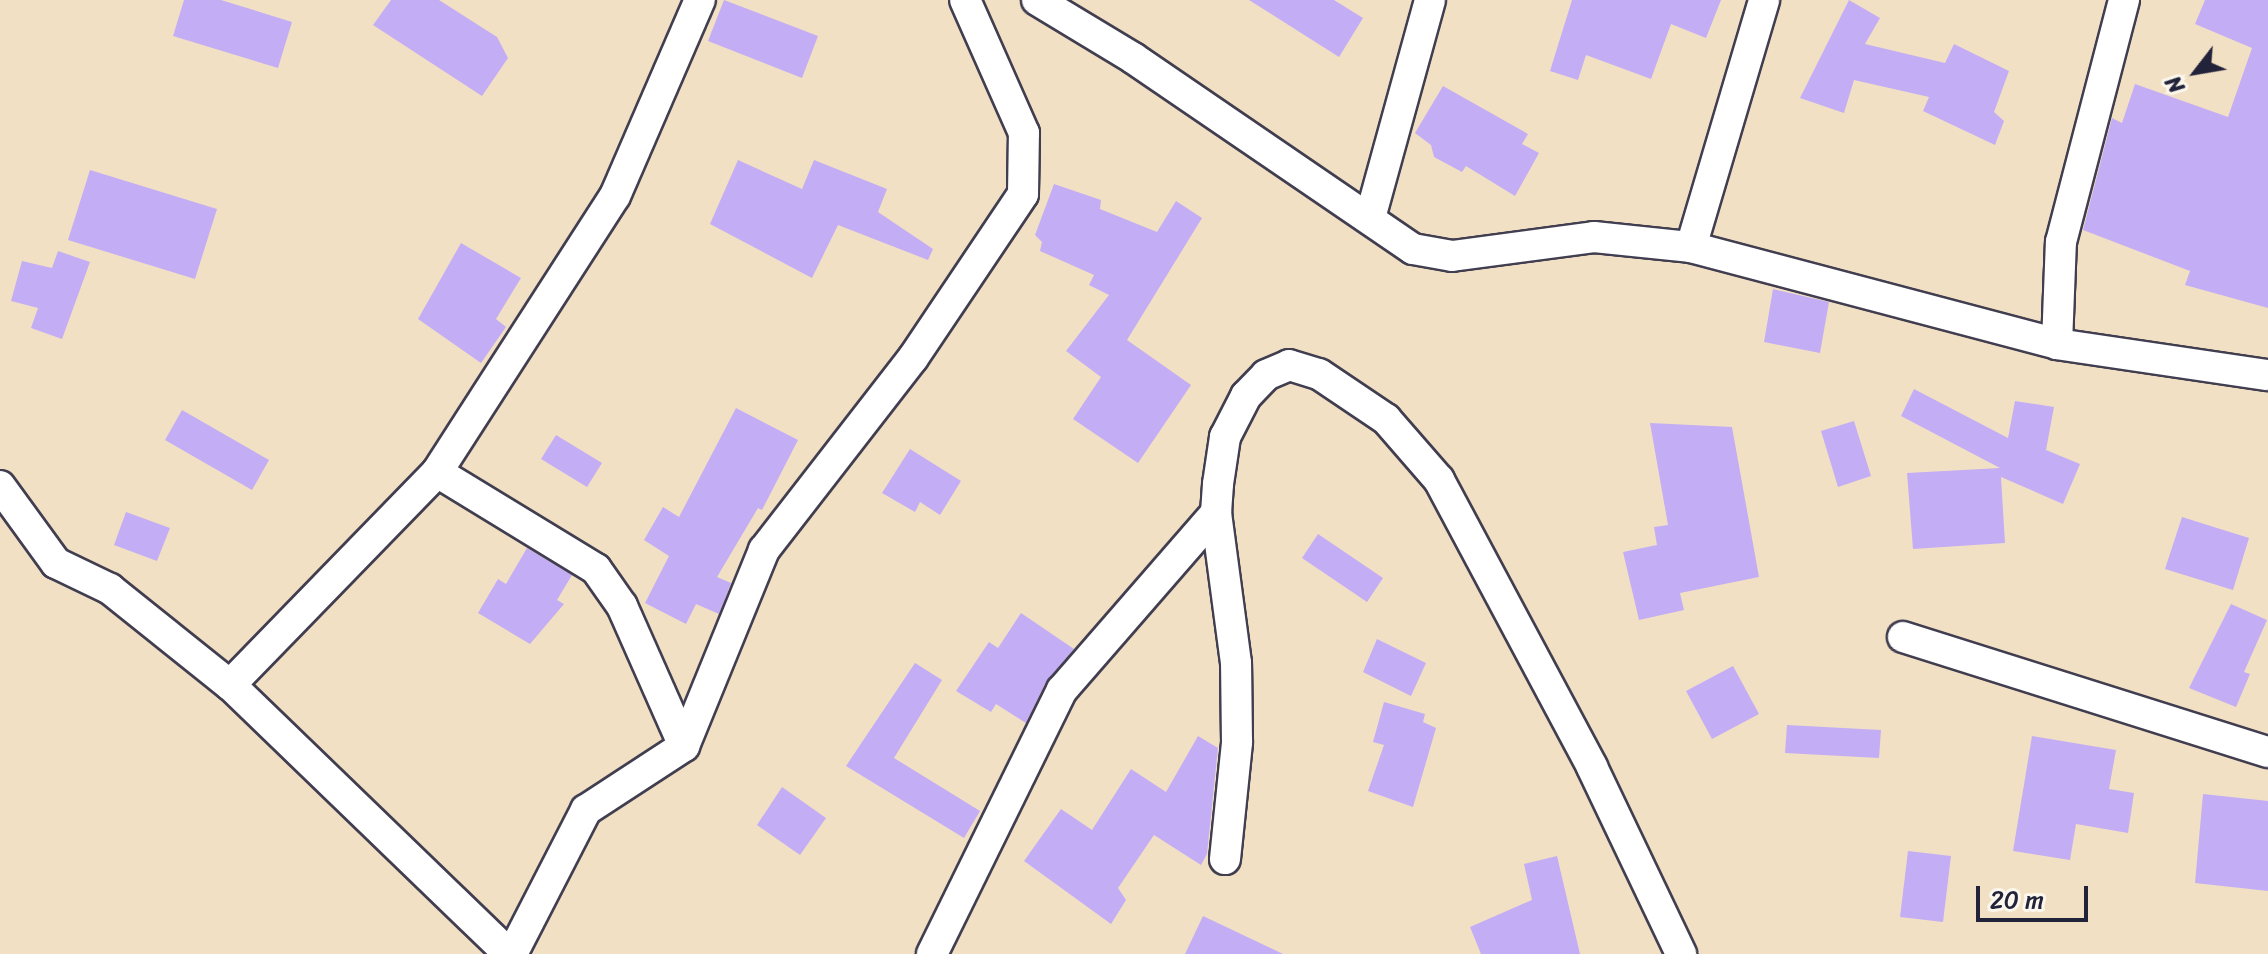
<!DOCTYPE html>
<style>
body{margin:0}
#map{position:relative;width:2268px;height:954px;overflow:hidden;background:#f2e0c4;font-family:Sriracha,sans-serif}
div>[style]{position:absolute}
.building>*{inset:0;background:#c3adf5}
.roads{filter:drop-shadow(2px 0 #413e50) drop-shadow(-2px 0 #413e50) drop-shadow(0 2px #413e50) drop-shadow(0 -2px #413e50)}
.street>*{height:30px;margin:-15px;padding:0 15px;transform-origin:15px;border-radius:15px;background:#fff}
span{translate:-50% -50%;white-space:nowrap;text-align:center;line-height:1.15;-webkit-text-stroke:6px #fbf7ec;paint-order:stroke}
.north{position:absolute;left:2156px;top:32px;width:80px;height:80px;-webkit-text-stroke:6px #fbf7ec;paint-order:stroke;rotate:239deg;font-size:22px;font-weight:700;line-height:32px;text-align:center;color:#22223b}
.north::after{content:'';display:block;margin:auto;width:28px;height:36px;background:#22223b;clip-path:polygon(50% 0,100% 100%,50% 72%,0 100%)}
.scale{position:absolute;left:1976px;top:886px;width:112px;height:36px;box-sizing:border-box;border:4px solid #22223b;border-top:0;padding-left:10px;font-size:24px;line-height:28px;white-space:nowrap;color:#22223b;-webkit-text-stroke:6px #fbf7ec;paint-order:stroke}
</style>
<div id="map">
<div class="building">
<div style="clip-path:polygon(184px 0,221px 0,292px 22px,278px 68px,173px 36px)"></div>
<div style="clip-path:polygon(391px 0,439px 0,497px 37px,508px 58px,482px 96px,373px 25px)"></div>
<div style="clip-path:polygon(724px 0,818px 36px,802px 78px,708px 41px)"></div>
<div style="clip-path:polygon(1249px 0,1334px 0,1363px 18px,1339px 57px)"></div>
<div style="clip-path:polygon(1572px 0,1721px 0,1706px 38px,1671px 24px,1651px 79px,1586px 55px,1578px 80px,1550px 71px)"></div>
<div style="clip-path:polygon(1849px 0,1880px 18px,1865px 44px,1945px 63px,1954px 44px,2009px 71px,1994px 112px,2004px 121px,1995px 145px,1923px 111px,1929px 97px,1854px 80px,1844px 113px,1800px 98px)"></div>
<div style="clip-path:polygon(2205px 0,2268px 0,2268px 308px,2185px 285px,2190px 271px,2083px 230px,2112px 118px,2122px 123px,2135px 84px,2228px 117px,2252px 48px,2195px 24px)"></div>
<div style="clip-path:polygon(1443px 86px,1528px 134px,1522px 144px,1539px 153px,1515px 196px,1466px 166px,1462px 172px,1434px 157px,1431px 145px,1415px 133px)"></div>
<div style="clip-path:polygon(738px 160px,802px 189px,814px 160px,887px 189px,878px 212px,933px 249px,928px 260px,838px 225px,812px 278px,710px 224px)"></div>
<div style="clip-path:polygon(90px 170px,217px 209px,195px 279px,68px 240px)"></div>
<div style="clip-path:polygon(1054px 184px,1101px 200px,1100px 209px,1157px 232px,1176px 201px,1202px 218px,1127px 340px,1191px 385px,1138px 463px,1073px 419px,1101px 377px,1066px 351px,1109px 295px,1089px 285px,1094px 275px,1040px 251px,1042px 242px,1035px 235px)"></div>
<div style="clip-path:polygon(461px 243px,521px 278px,496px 319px,506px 327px,481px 363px,418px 319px)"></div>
<div style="clip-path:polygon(58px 251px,90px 262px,62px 339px,31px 328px,38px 308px,11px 301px,22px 261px,52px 268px)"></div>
<div style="clip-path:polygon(1773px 289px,1829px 302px,1820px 353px,1764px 342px)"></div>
<div style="clip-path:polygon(1914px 389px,2008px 438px,2015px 401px,2054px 407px,2046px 450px,2080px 464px,2063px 504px,2001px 477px,2005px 543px,1913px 549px,1907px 473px,2000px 468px,1901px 416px)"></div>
<div style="clip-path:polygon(736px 408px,798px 440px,762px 510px,758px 508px,717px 577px,731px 583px,719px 614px,696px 604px,686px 624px,645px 603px,669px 556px,644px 540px,663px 507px,679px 517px)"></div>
<div style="clip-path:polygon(182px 410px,269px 460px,252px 490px,165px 440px)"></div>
<div style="clip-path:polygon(1854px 421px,1871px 476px,1838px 487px,1821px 431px)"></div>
<div style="clip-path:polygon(1650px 423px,1732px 427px,1759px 577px,1680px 593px,1684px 610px,1639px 620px,1623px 552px,1657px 545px,1654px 527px,1668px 525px)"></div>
<div style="clip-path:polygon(556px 435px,602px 463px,587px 487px,541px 459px)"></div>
<div style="clip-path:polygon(910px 449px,961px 481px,940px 515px,920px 502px,915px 512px,882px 493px)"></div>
<div style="clip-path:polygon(126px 512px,170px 528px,157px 561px,114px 545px)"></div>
<div style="clip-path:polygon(2182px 517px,2249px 538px,2233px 590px,2165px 569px)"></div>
<div style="clip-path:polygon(1318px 534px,1383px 578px,1367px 602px,1302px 558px)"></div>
<div style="clip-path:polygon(527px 548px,572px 575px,557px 600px,564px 604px,530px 644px,478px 613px,498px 579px,506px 584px)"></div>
<div style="clip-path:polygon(2231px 604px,2267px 620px,2244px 672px,2250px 674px,2236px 707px,2189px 688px)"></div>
<div style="clip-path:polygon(1021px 613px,1074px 649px,1046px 682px,1026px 723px,996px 704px,991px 712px,956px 691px,989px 642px,998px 648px)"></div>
<div style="clip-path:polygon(1377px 639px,1426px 663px,1411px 696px,1363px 672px)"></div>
<div style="clip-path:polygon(915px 663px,942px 680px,894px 758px,980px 811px,964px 838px,846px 766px)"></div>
<div style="clip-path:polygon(1733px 666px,1759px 714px,1712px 739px,1686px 691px)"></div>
<div style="clip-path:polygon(1384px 702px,1425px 714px,1423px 722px,1436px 728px,1413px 807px,1368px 791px,1384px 745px,1373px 742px)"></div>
<div style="clip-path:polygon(1787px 725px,1881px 730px,1879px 758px,1785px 753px)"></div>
<div style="clip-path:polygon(1198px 736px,1218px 748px,1207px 854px,1201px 865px,1154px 835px,1118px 888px,1126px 900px,1111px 924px,1024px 861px,1061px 809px,1092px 830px,1131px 769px,1166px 792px)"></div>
<div style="clip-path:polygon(2032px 736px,2116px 750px,2109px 789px,2134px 793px,2128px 833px,2076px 824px,2070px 860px,2013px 851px)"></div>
<div style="clip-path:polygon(782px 787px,826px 818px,800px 855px,757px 825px)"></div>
<div style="clip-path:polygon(2203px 794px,2268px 801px,2268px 891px,2195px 883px)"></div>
<div style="clip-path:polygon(1908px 851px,1951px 856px,1943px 922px,1900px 917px)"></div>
<div style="clip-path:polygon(1557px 856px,1580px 954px,1481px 954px,1470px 927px,1532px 900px,1524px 864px)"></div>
<div style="clip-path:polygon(1203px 916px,1283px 954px,1185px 954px)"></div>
</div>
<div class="roads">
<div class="street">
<div style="left:1037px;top:0;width:112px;rotate:31.1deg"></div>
<div style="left:1133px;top:58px;width:339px;rotate:34.3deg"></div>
<div style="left:1413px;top:249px;width:40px;rotate:10deg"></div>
<div style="left:1452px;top:256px;width:143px;rotate:-7.6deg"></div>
<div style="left:1594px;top:237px;width:98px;rotate:5.9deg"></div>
<div style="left:1691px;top:247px;width:379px;rotate:14.8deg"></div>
<div style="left:2057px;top:344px;width:213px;rotate:8.4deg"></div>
<div style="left:1370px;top:218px;width:226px;rotate:-74.6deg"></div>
<div style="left:1691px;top:247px;width:258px;rotate:-73.5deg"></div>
<div style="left:2057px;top:344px;width:102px;rotate:-87.8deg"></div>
<div style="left:2061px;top:242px;width:250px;rotate:-75.4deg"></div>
<div style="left:437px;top:472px;width:186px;rotate:31.4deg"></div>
<div style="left:596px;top:569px;width:45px;rotate:54.9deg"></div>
<div style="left:622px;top:606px;width:153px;rotate:66.1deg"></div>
<div style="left:0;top:486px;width:95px;rotate:54deg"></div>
<div style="left:56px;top:563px;width:60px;rotate:25.7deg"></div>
<div style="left:110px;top:589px;width:154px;rotate:38.7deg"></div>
<div style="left:1903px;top:637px;width:383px;rotate:17.5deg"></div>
<div style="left:1225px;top:859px;width:118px;rotate:-84.1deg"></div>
<div style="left:1237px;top:742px;width:79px;rotate:-90.7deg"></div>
<div style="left:1236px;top:663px;width:151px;rotate:-97.6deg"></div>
<div style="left:1216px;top:513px;width:29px;rotate:-86deg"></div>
<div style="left:1218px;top:484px;width:48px;rotate:-81.5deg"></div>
<div style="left:1225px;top:437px;width:46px;rotate:-62.9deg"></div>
<div style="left:1246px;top:396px;width:29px;rotate:-46deg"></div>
<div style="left:1266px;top:375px;width:25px;rotate:-23deg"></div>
<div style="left:1289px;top:365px;width:31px;rotate:17deg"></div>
<div style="left:1319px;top:374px;width:81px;rotate:33.9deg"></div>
<div style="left:1386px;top:419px;width:81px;rotate:49deg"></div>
<div style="left:1439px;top:480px;width:325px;rotate:61.9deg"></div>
<div style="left:1592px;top:767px;width:207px;rotate:64.5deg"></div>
<div style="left:509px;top:954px;width:388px;rotate:-136deg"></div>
<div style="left:230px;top:685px;width:297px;rotate:-45.8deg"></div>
<div style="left:437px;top:472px;width:328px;rotate:-57.2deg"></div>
<div style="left:615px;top:196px;width:214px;rotate:-66.6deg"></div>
<div style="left:512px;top:954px;width:162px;rotate:-62.8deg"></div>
<div style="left:586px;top:810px;width:117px;rotate:-33.1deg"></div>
<div style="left:684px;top:746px;width:212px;rotate:-67.8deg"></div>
<div style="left:764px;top:550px;width:243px;rotate:-52.2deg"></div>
<div style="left:913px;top:358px;width:197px;rotate:-56.1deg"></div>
<div style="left:1023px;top:194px;width:61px;rotate:-89.1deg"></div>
<div style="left:1024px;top:133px;width:145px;rotate:-113.9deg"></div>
<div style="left:932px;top:954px;width:294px;rotate:-63.8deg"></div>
<div style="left:1062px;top:690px;width:235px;rotate:-49deg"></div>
</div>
</div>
<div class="north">N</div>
<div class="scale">20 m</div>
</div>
